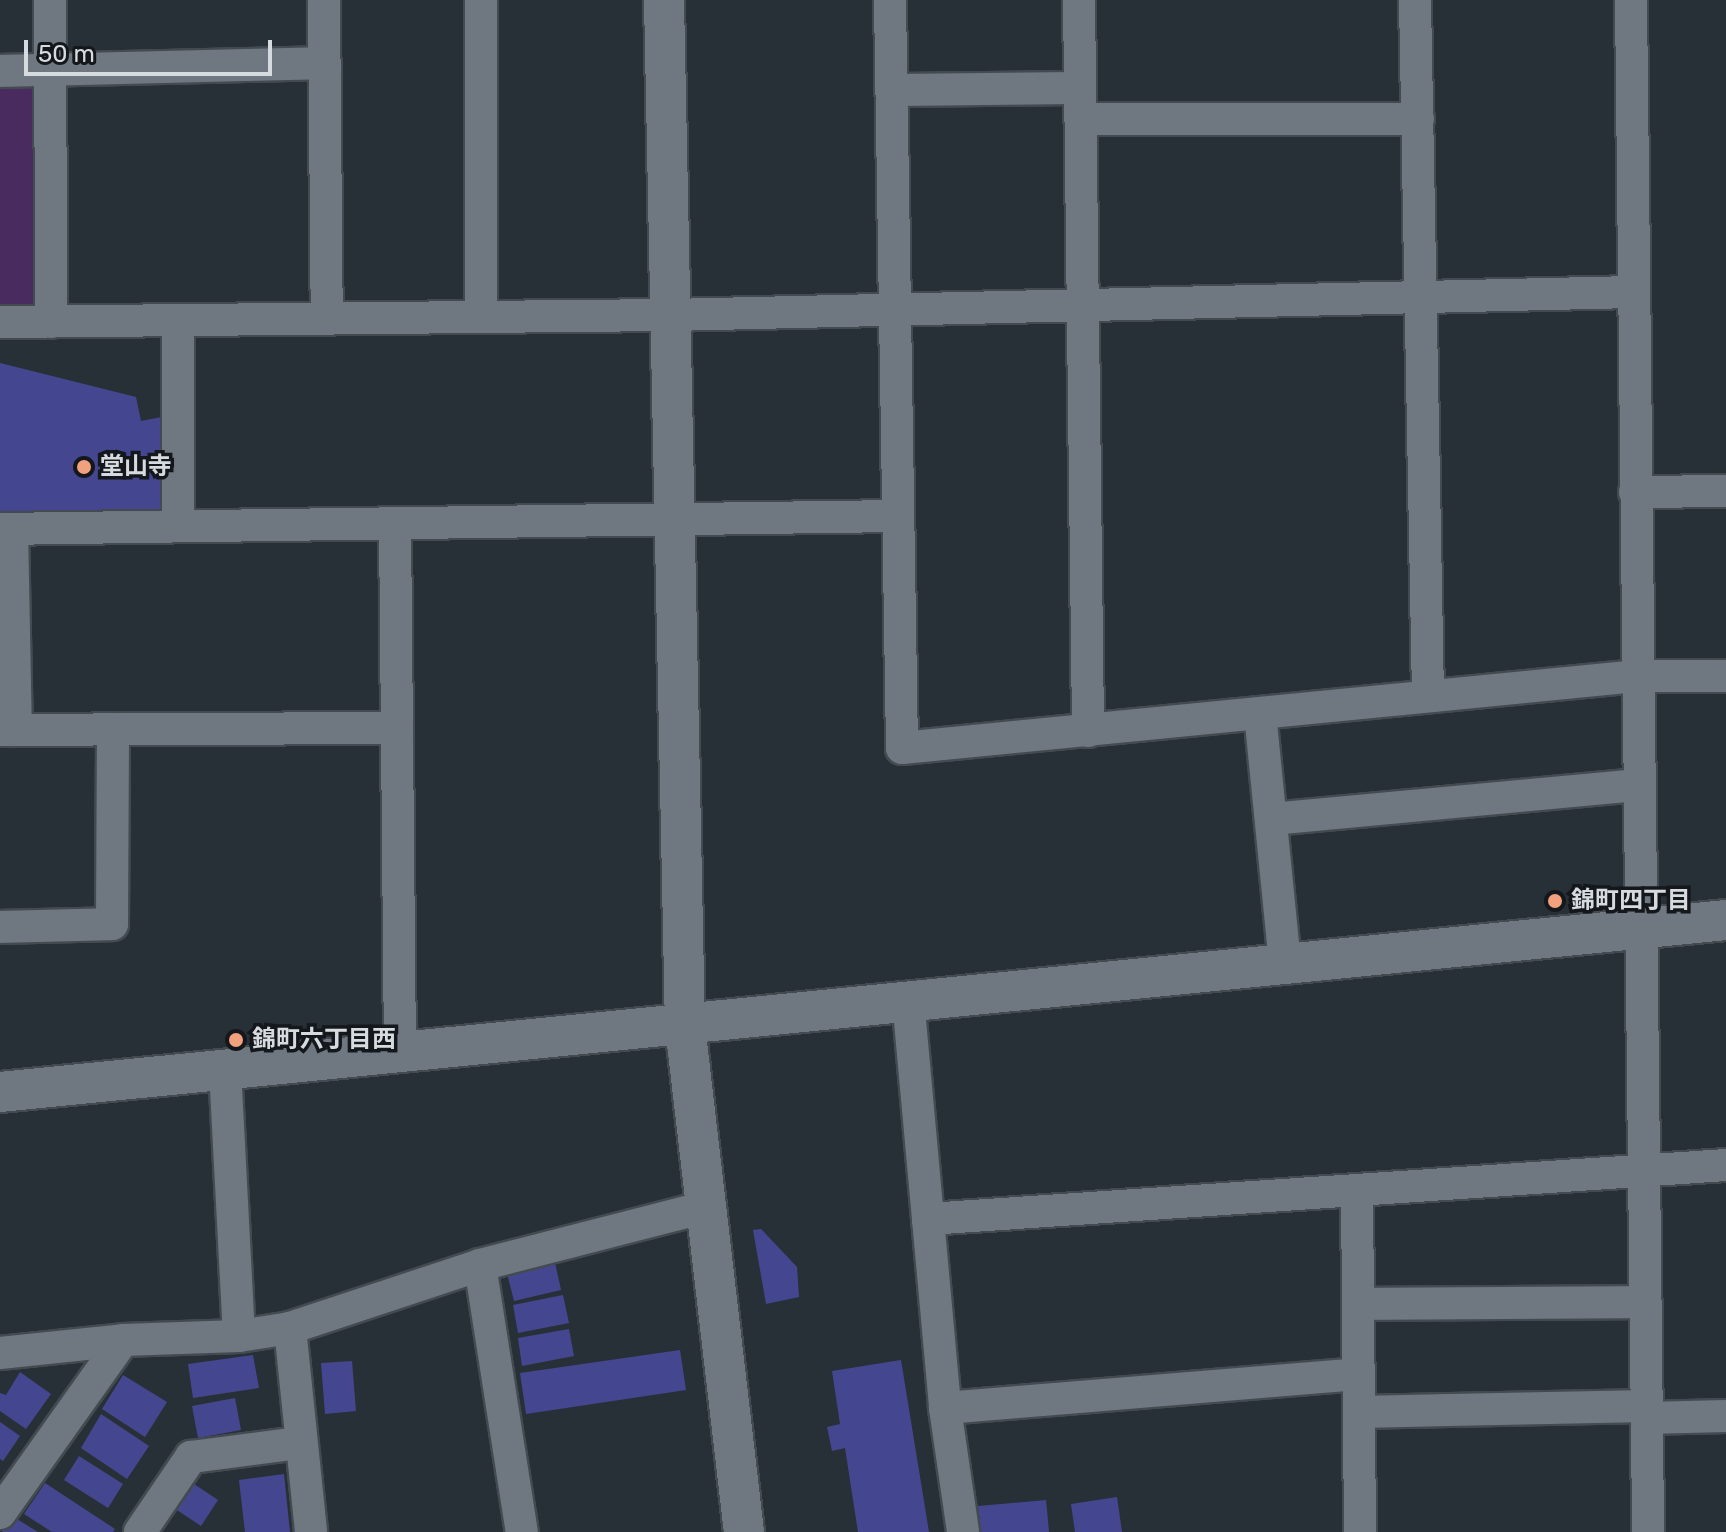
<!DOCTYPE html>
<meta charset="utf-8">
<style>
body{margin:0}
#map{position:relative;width:1726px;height:1532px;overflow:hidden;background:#283037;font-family:Rubik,"Noto Sans JP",sans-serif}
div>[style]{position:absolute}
.green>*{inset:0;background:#4a2b5f}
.building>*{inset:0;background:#444790}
.roads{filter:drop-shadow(2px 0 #434b51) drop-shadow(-2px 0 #434b51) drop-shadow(0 2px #434b51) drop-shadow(0 -2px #434b51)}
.minor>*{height:32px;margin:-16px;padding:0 16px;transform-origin:16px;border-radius:16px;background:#6f7881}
.tertiary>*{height:40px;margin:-20px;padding:0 20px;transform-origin:20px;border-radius:20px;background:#6f7881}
.dots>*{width:22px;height:22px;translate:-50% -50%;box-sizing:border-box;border:4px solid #14171b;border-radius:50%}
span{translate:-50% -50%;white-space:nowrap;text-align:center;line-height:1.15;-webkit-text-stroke:7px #14171b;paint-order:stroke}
.poi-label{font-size:24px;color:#d6dbe0;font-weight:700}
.left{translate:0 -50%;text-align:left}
.scale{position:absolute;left:24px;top:40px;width:248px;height:36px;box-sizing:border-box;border:4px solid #d6dbe0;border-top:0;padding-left:10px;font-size:24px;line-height:28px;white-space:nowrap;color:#d6dbe0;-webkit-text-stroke:6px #14171b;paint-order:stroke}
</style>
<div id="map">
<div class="green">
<div style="clip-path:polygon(0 71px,52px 71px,51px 322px,0 322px)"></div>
</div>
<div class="building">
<div style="clip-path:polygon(0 363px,136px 397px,141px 421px,167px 416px,171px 513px,0 513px)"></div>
<div style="clip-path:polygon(761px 1229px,797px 1267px,799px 1297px,766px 1304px,753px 1230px)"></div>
<div style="clip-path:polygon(554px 1258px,561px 1290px,514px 1301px,506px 1269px)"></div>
<div style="clip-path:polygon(563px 1295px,569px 1323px,518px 1333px,513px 1305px)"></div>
<div style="clip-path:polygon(569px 1329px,574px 1356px,522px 1366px,518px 1338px)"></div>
<div style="clip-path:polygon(680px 1350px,686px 1390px,526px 1414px,520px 1373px)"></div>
<div style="clip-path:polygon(253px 1355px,259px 1388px,193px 1398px,188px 1364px)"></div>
<div style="clip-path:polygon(901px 1360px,929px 1532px,858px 1532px,845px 1448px,832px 1451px,827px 1427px,840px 1424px,832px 1371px)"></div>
<div style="clip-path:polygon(352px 1361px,356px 1411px,325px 1414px,321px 1363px)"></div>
<div style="clip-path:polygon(20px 1372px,51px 1394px,26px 1429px,0 1411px,0 1393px,6px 1395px)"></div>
<div style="clip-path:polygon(123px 1375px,167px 1402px,145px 1437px,102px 1409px)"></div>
<div style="clip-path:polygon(235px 1398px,241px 1430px,198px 1438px,192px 1406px)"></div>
<div style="clip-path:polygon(101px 1414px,149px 1446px,127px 1479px,81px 1448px)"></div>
<div style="clip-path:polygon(0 1422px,20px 1436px,3px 1461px,0 1459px)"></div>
<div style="clip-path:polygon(79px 1456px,123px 1484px,108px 1508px,64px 1480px)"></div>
<div style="clip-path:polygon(284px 1474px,290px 1532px,245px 1532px,239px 1480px)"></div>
<div style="clip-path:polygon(191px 1482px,218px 1500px,201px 1526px,174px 1508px)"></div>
<div style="clip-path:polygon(45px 1483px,115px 1529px,113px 1532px,52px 1532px,24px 1514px)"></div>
<div style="clip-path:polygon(1117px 1497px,1122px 1532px,1075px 1532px,1071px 1504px)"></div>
<div style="clip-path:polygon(1046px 1500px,1049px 1532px,981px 1532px,978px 1506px)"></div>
<div style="clip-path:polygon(12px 1516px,38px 1532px,2px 1532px)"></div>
</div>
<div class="roads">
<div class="minor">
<div style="left:50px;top:0;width:322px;rotate:89.8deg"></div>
<div style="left:324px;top:0;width:318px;rotate:89.5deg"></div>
<div style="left:481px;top:0;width:316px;rotate:90deg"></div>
<div style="left:890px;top:0;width:748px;rotate:89.08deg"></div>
<div style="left:902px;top:748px;width:740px;rotate:-5.59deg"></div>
<div style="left:1638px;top:676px;width:88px"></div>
<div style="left:1079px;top:0;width:731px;rotate:89.29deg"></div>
<div style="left:1415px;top:0;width:696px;rotate:88.93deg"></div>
<div style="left:1631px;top:0;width:1532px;rotate:89.36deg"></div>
<div style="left:0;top:71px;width:324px;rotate:-1.4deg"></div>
<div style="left:892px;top:90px;width:188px;rotate:-0.6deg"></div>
<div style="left:1082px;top:119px;width:336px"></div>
<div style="left:0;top:322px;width:671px;rotate:-0.6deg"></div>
<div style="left:671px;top:315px;width:962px;rotate:-1.37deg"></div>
<div style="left:1635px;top:492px;width:91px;rotate:-0.6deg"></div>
<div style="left:395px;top:523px;width:528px;rotate:89.46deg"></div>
<div style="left:178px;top:526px;width:206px;rotate:-90deg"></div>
<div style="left:0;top:529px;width:898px;rotate:-0.83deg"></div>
<div style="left:12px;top:529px;width:201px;rotate:88.9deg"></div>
<div style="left:1260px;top:713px;width:250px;rotate:84.3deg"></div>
<div style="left:0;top:730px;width:396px;rotate:-0.3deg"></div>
<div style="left:1271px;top:819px;width:370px;rotate:-5.3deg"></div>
<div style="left:0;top:927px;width:112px;rotate:-1.5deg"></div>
<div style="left:112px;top:924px;width:194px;rotate:-89.7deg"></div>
<div style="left:908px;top:999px;width:411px;rotate:84.8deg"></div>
<div style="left:945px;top:1408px;width:125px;rotate:81.7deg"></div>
<div style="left:225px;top:1069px;width:267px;rotate:87deg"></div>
<div style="left:1357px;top:1191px;width:341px;rotate:89.5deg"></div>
<div style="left:928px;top:1219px;width:800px;rotate:-3.87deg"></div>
<div style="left:480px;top:1265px;width:233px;rotate:-14.4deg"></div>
<div style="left:1360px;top:1304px;width:285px;rotate:-0.4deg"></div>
<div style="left:290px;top:1328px;width:205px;rotate:84.1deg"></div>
<div style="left:0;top:1353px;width:124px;rotate:-6deg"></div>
<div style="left:945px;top:1408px;width:414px;rotate:-4.7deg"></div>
<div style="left:1359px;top:1412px;width:288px;rotate:-1.2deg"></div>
<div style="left:1647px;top:1418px;width:79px;rotate:-1.5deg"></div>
<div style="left:0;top:1513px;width:212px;rotate:-54.6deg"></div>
<div style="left:123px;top:1340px;width:116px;rotate:-2deg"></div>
<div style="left:239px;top:1336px;width:52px;rotate:-8.9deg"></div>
<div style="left:290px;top:1328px;width:200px;rotate:-18.3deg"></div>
<div style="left:480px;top:1265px;width:270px;rotate:81.1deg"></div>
<div style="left:140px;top:1532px;width:91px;rotate:-55.8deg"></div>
<div style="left:191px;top:1457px;width:109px;rotate:-7.4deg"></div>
</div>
<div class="tertiary">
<div style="left:664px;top:0;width:1026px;rotate:88.83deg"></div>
<div style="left:685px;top:1026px;width:509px;rotate:83.35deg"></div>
<div style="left:0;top:1092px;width:1735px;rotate:-5.69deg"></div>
</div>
</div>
<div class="dots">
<div style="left:84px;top:467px;background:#f1a17d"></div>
<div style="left:1555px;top:901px;background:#f1a17d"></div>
<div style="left:236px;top:1040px;background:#f1a17d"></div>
</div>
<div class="poi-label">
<span class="left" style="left:100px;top:467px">堂山寺</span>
<span class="left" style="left:1571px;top:901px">錦町四丁目</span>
<span class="left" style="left:252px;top:1040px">錦町六丁目西</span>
</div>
<div class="scale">50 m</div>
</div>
